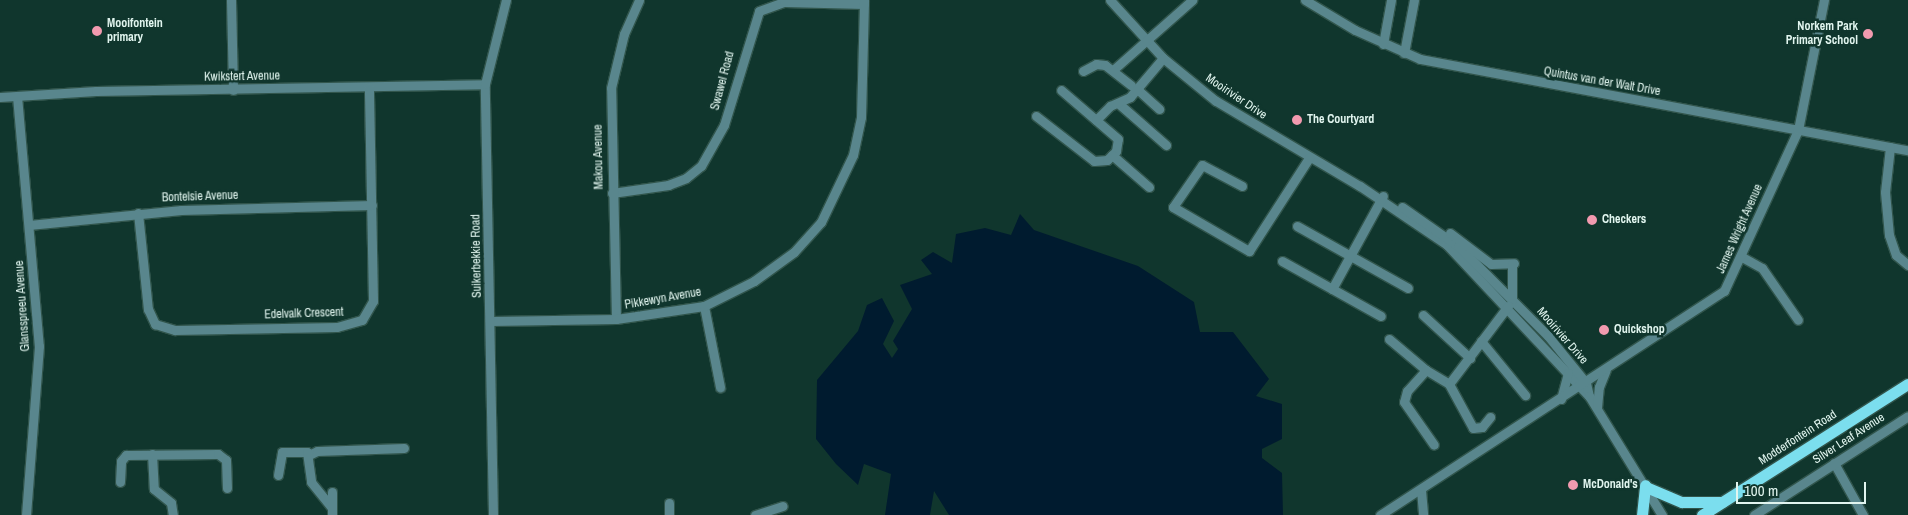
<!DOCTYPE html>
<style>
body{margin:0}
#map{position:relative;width:1908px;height:515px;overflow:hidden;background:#10362d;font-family:"Archivo Narrow",sans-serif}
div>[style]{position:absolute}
.water>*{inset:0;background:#001b2f}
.roads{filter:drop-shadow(1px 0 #31554c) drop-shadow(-1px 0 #31554c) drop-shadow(0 1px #31554c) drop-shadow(0 -1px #31554c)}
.minor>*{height:9px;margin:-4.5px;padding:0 4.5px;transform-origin:4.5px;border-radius:4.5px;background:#59868d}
.major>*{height:11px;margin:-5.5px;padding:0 5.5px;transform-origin:5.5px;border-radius:5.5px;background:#7bdeee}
.dots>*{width:14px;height:14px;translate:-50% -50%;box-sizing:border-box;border:2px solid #10362d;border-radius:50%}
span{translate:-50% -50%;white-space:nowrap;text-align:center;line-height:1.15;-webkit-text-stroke:5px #10362d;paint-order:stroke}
.poi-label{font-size:12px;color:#e1f5ef;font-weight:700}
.left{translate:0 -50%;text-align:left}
.right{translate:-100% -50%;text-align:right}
.street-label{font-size:12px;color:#e1f5ef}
.scale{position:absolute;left:1736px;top:482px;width:130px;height:22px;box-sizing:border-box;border:2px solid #e1f5ef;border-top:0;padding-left:6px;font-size:15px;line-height:18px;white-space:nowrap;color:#e1f5ef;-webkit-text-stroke:4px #10362d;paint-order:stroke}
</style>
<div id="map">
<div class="water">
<div style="clip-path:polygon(1020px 214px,1034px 230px,1138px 266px,1194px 302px,1200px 332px,1233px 332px,1269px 379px,1256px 396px,1282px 404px,1282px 439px,1262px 449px,1262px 458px,1282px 473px,1283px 515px,949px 515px,934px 491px,930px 515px,885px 515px,891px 474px,864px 464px,858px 485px,836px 464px,816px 439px,817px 380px,858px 331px,867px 305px,882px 298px,894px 321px,883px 344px,892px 358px,898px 349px,893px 341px,912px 309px,900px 285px,932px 274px,921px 260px,933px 252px,952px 263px,956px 234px,985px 228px,1011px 235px)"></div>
</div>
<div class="roads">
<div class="minor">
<div style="left:231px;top:0;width:90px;rotate:88.7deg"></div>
<div style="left:1110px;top:0;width:79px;rotate:47.6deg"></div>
<div style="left:1163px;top:58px;width:68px;rotate:39.1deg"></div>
<div style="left:1216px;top:101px;width:167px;rotate:30.6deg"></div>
<div style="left:1360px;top:186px;width:105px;rotate:34.1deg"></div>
<div style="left:1447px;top:245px;width:207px;rotate:46.8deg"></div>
<div style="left:1305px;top:0;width:58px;rotate:31deg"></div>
<div style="left:1355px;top:30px;width:71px;rotate:24deg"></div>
<div style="left:1420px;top:59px;width:496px;rotate:10.6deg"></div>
<div style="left:1383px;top:44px;width:45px;rotate:-79.7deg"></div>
<div style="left:1404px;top:53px;width:54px;rotate:-79.3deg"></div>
<div style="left:1113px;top:70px;width:106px;rotate:-41.5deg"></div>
<div style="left:1083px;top:71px;width:15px;rotate:-28deg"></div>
<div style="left:1096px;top:64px;width:9px;rotate:6deg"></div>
<div style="left:1105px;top:65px;width:33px;rotate:38deg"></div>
<div style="left:1137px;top:89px;width:30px;rotate:42deg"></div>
<div style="left:17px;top:96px;width:251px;rotate:85deg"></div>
<div style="left:39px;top:346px;width:169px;rotate:94.4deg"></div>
<div style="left:0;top:97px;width:96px;rotate:-3.6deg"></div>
<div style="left:96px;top:91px;width:389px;rotate:-1deg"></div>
<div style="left:1118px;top:103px;width:64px;rotate:41.2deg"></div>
<div style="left:1036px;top:116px;width:73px;rotate:37.8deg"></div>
<div style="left:1094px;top:161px;width:13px;rotate:-4deg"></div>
<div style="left:1107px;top:160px;width:13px;rotate:-45deg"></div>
<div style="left:1116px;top:151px;width:12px;rotate:-81deg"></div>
<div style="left:1118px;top:139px;width:75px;rotate:-139.3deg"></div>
<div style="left:1096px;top:120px;width:20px;rotate:-45deg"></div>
<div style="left:1110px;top:106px;width:22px;rotate:-24deg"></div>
<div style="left:1130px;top:97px;width:51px;rotate:-49.8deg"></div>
<div style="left:1890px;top:147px;width:45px;rotate:96.3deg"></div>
<div style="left:1885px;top:192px;width:43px;rotate:84.7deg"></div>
<div style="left:1889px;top:235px;width:21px;rotate:71deg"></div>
<div style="left:1896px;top:255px;width:16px;rotate:40deg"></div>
<div style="left:1112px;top:155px;width:49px;rotate:40.9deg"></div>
<div style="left:1242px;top:186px;width:45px;rotate:-152.3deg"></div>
<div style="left:1202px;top:165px;width:51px;rotate:124.6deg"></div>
<div style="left:1173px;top:207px;width:88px;rotate:30.1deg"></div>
<div style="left:1249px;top:251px;width:111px;rotate:-57.2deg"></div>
<div style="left:612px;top:193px;width:57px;rotate:-8.1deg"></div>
<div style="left:668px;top:185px;width:19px;rotate:-21deg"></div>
<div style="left:686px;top:178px;width:19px;rotate:-39deg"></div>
<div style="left:701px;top:166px;width:47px;rotate:-60.7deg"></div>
<div style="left:724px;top:125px;width:119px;rotate:-72.9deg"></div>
<div style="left:759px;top:11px;width:27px;rotate:-20deg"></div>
<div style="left:784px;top:2px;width:80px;rotate:1.4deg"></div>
<div style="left:1402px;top:207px;width:68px;rotate:34.9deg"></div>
<div style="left:1458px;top:246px;width:127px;rotate:45deg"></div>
<div style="left:1548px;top:336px;width:60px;rotate:51deg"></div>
<div style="left:1586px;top:383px;width:13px;rotate:77deg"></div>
<div style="left:1589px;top:396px;width:140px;rotate:58.5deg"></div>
<div style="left:138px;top:213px;width:97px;rotate:84.1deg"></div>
<div style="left:148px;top:309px;width:17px;rotate:65deg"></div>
<div style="left:155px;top:324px;width:21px;rotate:17deg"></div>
<div style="left:175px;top:330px;width:162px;rotate:-1.1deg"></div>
<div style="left:337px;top:327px;width:26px;rotate:-16deg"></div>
<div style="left:362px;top:320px;width:22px;rotate:-60deg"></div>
<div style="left:373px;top:301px;width:214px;rotate:-91.1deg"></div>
<div style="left:29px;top:225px;width:153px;rotate:-5.6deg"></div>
<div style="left:181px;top:210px;width:191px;rotate:-1.5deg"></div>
<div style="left:1297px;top:226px;width:127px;rotate:29.2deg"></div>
<div style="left:1450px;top:233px;width:51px;rotate:37.1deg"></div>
<div style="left:1491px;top:264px;width:23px;rotate:-2deg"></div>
<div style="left:1742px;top:257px;width:23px;rotate:29deg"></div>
<div style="left:1762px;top:268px;width:63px;rotate:55.3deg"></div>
<div style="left:1282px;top:261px;width:113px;rotate:29.1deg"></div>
<div style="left:1332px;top:289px;width:106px;rotate:-61.3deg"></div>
<div style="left:1512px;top:299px;width:35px;rotate:-90deg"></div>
<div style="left:704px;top:306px;width:83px;rotate:78.8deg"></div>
<div style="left:1423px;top:315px;width:64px;rotate:42.5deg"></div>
<div style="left:616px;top:319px;width:231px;rotate:-91.2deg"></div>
<div style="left:611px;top:88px;width:56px;rotate:-76.5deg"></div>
<div style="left:624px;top:34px;width:37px;rotate:-66deg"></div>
<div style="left:491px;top:321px;width:125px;rotate:-0.9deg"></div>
<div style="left:616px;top:319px;width:89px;rotate:-8.4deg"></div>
<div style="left:704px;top:306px;width:56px;rotate:-26.6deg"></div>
<div style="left:754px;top:281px;width:49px;rotate:-35.9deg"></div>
<div style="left:794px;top:252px;width:40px;rotate:-48deg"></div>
<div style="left:821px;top:222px;width:74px;rotate:-64.5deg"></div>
<div style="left:853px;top:155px;width:39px;rotate:-78deg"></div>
<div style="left:861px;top:117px;width:117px;rotate:-88.5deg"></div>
<div style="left:1389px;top:339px;width:48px;rotate:40deg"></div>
<div style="left:1426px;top:370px;width:27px;rotate:31deg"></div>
<div style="left:1449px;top:384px;width:98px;rotate:-52.9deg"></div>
<div style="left:1481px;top:341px;width:70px;rotate:50.8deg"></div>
<div style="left:1426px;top:370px;width:28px;rotate:132deg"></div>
<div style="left:1407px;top:391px;width:11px;rotate:105deg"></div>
<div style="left:1404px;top:402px;width:52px;rotate:55.1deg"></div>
<div style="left:1449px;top:384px;width:50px;rotate:61.4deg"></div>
<div style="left:1473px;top:428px;width:9px;rotate:-6deg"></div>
<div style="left:1482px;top:427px;width:13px;rotate:-51deg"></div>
<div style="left:1561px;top:399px;width:27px;rotate:-75deg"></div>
<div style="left:1597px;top:408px;width:21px;rotate:-85deg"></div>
<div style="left:1599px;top:387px;width:18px;rotate:-68deg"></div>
<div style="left:152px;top:454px;width:35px;rotate:87deg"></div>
<div style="left:154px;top:489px;width:22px;rotate:39deg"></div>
<div style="left:171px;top:503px;width:12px;rotate:81deg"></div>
<div style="left:309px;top:455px;width:9px;rotate:-27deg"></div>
<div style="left:317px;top:451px;width:87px;rotate:-2deg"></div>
<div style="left:1834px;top:463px;width:60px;rotate:60.9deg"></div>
<div style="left:278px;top:475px;width:23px;rotate:-80deg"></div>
<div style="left:282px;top:452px;width:25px"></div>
<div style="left:307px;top:452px;width:30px;rotate:82deg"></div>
<div style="left:311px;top:482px;width:33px;rotate:51deg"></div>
<div style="left:120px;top:482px;width:21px;rotate:-87deg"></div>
<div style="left:121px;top:461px;width:8px;rotate:-50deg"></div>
<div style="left:126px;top:455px;width:92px;rotate:-0.6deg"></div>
<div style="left:218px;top:454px;width:10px;rotate:37deg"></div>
<div style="left:226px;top:460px;width:28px;rotate:88deg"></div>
<div style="left:1421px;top:490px;width:25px;rotate:85deg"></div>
<div style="left:332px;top:492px;width:23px;rotate:90deg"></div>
<div style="left:669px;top:503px;width:12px;rotate:90deg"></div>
<div style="left:493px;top:515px;width:431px;rotate:-91.1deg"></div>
<div style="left:485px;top:84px;width:87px;rotate:-76deg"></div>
<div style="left:755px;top:515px;width:29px;rotate:-18deg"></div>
<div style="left:1380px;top:515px;width:411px;rotate:-33.1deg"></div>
<div style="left:1724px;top:291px;width:177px;rotate:-65.3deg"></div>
<div style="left:1798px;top:130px;width:133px;rotate:-78.7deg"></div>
<div style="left:1754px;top:515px;width:183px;rotate:-32.7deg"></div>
</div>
<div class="major">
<div style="left:1646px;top:487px;width:39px;rotate:23deg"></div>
<div style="left:1682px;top:502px;width:40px"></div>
<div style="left:1642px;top:515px;width:30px;rotate:-84deg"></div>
<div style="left:1702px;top:515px;width:244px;rotate:-32.5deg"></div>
</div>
</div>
<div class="dots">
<div style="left:97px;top:31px;background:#f29aaf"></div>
<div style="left:1868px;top:34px;background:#f29aaf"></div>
<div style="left:1297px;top:120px;background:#f29aaf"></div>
<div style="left:1592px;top:220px;background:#f29aaf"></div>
<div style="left:1604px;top:330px;background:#f29aaf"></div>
<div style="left:1573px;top:485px;background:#f29aaf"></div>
</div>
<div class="poi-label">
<span class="left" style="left:107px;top:31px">Mooifontein<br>primary</span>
<span class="right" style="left:1858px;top:34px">Norkem Park<br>Primary School</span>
<span class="left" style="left:1307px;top:120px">The Courtyard</span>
<span class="left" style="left:1602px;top:220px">Checkers</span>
<span class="left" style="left:1614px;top:330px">Quickshop</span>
<span class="left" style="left:1583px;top:485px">McDonald's</span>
</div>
<div class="street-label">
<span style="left:242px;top:77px;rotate:-1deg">Kwikstert Avenue</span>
<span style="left:723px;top:81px;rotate:-75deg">Swawel Road</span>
<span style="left:1602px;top:82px;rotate:10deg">Quintus van der Walt Drive</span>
<span style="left:1236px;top:97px;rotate:34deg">Mooirivier Drive</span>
<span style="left:599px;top:157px;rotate:-91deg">Makou Avenue</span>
<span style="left:200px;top:197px;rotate:-2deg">Bontelsie Avenue</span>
<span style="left:1740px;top:229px;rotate:-66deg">James Wright Avenue</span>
<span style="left:477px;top:256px;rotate:-91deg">Suikerbekkie Road</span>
<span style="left:663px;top:299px;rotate:-10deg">Pikkewyn Avenue</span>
<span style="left:23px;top:306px;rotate:-94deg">Glansspreeu Avenue</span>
<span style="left:304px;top:314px;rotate:-2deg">Edelvalk Crescent</span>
<span style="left:1562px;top:336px;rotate:49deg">Mooirivier Drive</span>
<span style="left:1798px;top:438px;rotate:-33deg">Modderfontein Road</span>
<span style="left:1849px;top:439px;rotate:-33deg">Silver Leaf Avenue</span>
</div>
<div class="scale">100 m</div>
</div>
